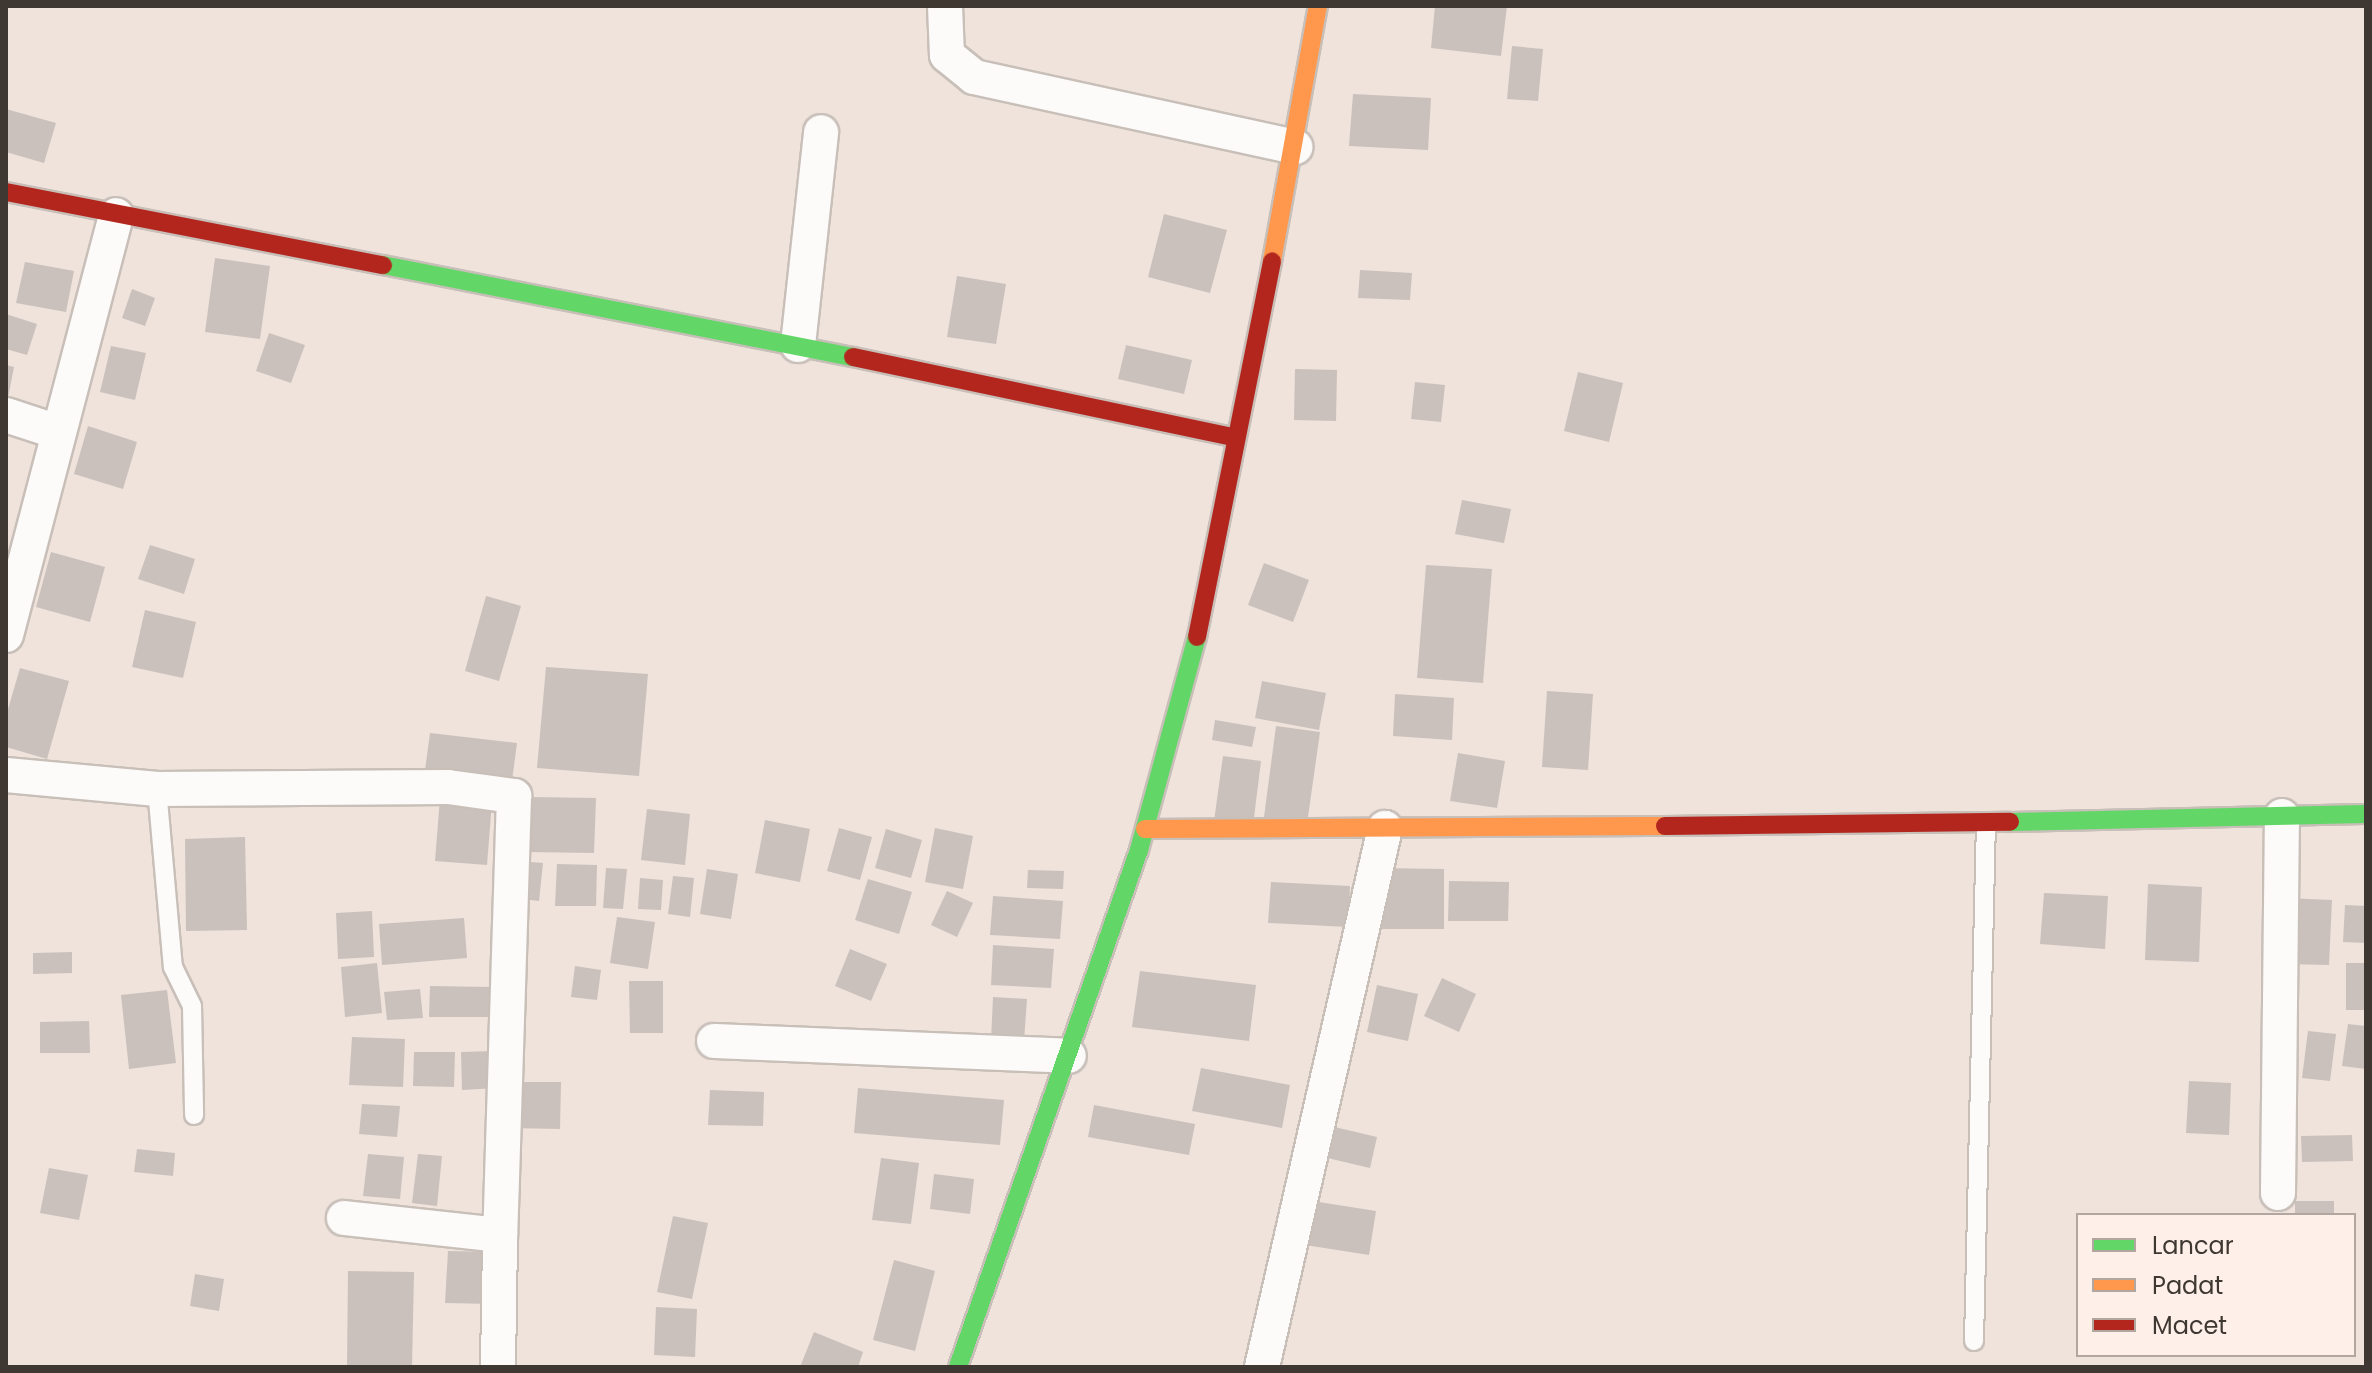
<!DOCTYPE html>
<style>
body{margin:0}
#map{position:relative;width:2372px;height:1373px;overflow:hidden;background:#efe3dc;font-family:Poppins,sans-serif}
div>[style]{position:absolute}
.building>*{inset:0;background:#cbc1bc}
.roads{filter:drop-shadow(2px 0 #c8bfb9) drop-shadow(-2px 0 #c8bfb9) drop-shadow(0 2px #c8bfb9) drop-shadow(0 -2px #c8bfb9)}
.lane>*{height:18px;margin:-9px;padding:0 9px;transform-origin:9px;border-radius:9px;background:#fdfbfa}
.street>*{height:34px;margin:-17px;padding:0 17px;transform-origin:17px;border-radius:17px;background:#fdfbfa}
.fast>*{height:18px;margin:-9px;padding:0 9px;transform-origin:9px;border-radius:9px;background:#63d668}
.slow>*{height:18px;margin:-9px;padding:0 9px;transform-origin:9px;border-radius:9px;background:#ff974d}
.jam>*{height:18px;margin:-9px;padding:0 9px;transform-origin:9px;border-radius:9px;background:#b3261e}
span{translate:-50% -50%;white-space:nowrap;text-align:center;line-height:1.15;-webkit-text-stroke:6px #fef0e9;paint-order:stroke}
.frame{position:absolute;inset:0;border:8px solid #3f3732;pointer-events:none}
.legend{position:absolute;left:2076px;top:1213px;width:280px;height:144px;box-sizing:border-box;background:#fef0e9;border:2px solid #b2a6a0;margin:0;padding:10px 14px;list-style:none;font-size:24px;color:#3f3732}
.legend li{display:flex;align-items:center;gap:16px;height:40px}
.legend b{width:40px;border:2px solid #b2a6a0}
</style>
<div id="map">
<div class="building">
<div style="clip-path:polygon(1435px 6px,1507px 6px,1501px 56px,1431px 48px)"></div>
<div style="clip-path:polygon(1512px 46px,1543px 49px,1538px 101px,1507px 99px)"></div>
<div style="clip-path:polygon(1353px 94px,1431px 98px,1428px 150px,1349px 146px)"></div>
<div style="clip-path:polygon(6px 109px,56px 123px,44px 163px,6px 152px)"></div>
<div style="clip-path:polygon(1164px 214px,1227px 230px,1210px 293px,1148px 277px)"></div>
<div style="clip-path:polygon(215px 258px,270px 266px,260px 339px,205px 332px)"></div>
<div style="clip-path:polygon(25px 262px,74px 271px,66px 312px,16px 303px)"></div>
<div style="clip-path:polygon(1360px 270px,1412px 273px,1410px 300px,1358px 298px)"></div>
<div style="clip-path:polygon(957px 276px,1006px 284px,996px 344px,947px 337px)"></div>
<div style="clip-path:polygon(132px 289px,155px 298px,145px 326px,122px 318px)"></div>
<div style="clip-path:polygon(6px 314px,37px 324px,27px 355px,6px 349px)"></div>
<div style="clip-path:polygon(269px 333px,305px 345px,291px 383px,256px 371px)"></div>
<div style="clip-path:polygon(1126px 345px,1192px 360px,1184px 394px,1118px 379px)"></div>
<div style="clip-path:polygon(111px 346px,146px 353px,135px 400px,100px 392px)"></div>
<div style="clip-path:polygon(6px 365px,14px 367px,7px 403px,6px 403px)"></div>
<div style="clip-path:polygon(1295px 369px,1337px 370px,1336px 421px,1294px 420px)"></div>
<div style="clip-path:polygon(1578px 372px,1623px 383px,1609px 442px,1564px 431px)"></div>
<div style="clip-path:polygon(1415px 382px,1445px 385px,1441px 422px,1411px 419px)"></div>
<div style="clip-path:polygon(88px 426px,137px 442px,123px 489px,74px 474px)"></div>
<div style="clip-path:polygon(1462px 500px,1511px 509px,1504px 543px,1455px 534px)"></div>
<div style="clip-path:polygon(150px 545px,195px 559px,184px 594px,138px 579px)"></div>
<div style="clip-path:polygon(51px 552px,105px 567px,90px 622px,36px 607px)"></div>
<div style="clip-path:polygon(1264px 563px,1309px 580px,1293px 622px,1248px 605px)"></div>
<div style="clip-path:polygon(1426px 565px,1492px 569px,1483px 683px,1417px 678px)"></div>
<div style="clip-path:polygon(486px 596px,521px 606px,499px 681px,465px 671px)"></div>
<div style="clip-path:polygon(145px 610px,196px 622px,183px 678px,132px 667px)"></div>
<div style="clip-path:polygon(546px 667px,648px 674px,639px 776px,537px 768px)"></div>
<div style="clip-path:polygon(20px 668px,69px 681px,47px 759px,6px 747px,6px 716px)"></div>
<div style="clip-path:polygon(1262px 681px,1326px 693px,1319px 730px,1255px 718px)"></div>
<div style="clip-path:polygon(1547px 691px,1593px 694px,1588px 770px,1542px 767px)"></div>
<div style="clip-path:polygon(1395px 694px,1454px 698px,1452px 740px,1393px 736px)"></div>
<div style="clip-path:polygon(1215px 720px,1256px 727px,1252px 747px,1212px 740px)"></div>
<div style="clip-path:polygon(1276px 726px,1320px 732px,1307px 824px,1264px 817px)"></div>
<div style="clip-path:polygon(430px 733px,517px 743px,511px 788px,424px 778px)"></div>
<div style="clip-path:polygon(1458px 753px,1505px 761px,1497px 808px,1450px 801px)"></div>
<div style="clip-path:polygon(1223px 756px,1261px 761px,1253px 826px,1214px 821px)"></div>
<div style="clip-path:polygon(530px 797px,596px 798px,594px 853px,529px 852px)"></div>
<div style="clip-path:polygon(440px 798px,492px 802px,487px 865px,435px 861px)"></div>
<div style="clip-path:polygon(647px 809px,690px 814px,685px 865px,641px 860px)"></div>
<div style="clip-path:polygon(765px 820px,810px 829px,800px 882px,755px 873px)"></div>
<div style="clip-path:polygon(839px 828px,872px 837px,860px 880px,827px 871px)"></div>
<div style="clip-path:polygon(935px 828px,973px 836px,963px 889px,925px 882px)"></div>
<div style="clip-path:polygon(886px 829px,922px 840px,911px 878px,875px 868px)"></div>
<div style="clip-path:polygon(245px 837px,247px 930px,186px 931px,185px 839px)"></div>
<div style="clip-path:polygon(518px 861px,543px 863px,539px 901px,514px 898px)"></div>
<div style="clip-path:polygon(557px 864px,597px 865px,596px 906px,555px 906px)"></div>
<div style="clip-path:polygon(606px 868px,627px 869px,623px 909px,603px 908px)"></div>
<div style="clip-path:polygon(1378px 868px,1444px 869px,1444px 929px,1377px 929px)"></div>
<div style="clip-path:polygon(707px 869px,738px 874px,731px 919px,700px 914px)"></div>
<div style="clip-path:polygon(1028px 870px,1064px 871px,1063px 889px,1027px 888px)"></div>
<div style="clip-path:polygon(673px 876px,694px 878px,690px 917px,668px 914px)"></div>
<div style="clip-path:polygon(640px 878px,663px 880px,661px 910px,638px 909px)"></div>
<div style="clip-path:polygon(868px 879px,912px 892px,899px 934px,855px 920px)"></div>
<div style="clip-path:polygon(1449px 881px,1509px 882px,1508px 921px,1448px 921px)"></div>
<div style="clip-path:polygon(1271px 882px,1350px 886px,1348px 927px,1268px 923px)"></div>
<div style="clip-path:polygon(2148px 884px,2202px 887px,2199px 962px,2145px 960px)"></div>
<div style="clip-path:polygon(947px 891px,973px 903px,957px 937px,931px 925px)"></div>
<div style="clip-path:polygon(2044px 893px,2108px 896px,2105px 949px,2040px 944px)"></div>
<div style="clip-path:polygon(993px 896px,1063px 901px,1060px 939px,990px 935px)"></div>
<div style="clip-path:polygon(2287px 898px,2332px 900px,2329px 965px,2285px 964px)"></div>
<div style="clip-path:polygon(2345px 905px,2366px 906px,2366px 943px,2343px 942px)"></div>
<div style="clip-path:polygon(372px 911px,374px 957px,338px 959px,336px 913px)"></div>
<div style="clip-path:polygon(617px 917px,655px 922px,648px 969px,610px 963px)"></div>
<div style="clip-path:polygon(464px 918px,467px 958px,382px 965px,379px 924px)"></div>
<div style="clip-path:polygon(993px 945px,1054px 949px,1051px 988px,991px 985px)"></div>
<div style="clip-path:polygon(850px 949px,887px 964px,871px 1001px,835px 986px)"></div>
<div style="clip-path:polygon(72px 952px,72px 973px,33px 974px,33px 953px)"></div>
<div style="clip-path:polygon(377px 963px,382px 1013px,345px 1017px,341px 967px)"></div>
<div style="clip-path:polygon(2346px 963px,2366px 963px,2366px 1010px,2346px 1010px)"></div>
<div style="clip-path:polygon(575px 966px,601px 970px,597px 1000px,571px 997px)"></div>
<div style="clip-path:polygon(1140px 971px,1256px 985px,1249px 1041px,1132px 1027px)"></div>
<div style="clip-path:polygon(1442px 978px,1476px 994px,1459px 1032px,1424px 1016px)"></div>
<div style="clip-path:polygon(629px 981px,663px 981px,663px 1033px,630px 1033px)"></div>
<div style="clip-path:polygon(1377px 985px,1418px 994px,1408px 1041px,1367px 1032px)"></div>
<div style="clip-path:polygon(430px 986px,491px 987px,491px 1017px,429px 1017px)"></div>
<div style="clip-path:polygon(420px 989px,423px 1018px,387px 1020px,384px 992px)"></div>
<div style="clip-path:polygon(167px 990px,176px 1063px,129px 1069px,121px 995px)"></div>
<div style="clip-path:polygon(993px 997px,1027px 999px,1024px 1041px,991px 1040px)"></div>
<div style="clip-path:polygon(89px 1021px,90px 1053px,40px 1053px,40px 1022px)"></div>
<div style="clip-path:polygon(2348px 1024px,2366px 1026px,2366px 1069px,2342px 1066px)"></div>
<div style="clip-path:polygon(2308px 1031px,2336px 1034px,2330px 1081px,2302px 1078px)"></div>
<div style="clip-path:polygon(352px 1037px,405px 1039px,403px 1087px,349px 1085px)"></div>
<div style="clip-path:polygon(495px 1051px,497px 1088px,462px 1090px,461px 1052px)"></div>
<div style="clip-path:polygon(414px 1052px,455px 1052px,454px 1087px,413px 1086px)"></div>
<div style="clip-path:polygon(1201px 1068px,1290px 1085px,1282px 1128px,1192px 1111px)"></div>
<div style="clip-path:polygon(2189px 1081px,2231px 1083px,2229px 1135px,2186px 1133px)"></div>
<div style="clip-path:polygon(510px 1082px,561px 1082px,560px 1129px,509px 1128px)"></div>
<div style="clip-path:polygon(858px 1088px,1004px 1100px,1000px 1145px,854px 1133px)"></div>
<div style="clip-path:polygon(710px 1090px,764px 1092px,763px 1126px,708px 1125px)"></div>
<div style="clip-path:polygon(362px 1104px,400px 1106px,397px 1137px,359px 1134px)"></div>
<div style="clip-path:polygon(1094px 1105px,1195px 1124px,1189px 1155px,1088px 1137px)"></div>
<div style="clip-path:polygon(1326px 1125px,1377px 1137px,1370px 1168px,1319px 1156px)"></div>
<div style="clip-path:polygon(2352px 1135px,2353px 1161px,2302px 1162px,2301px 1136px)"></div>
<div style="clip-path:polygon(137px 1149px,175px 1153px,173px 1176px,134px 1172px)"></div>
<div style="clip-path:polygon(368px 1154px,404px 1157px,400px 1199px,363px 1196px)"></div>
<div style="clip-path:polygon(418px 1154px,442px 1156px,437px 1206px,412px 1203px)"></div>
<div style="clip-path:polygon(881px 1158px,919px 1163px,911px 1224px,872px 1220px)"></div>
<div style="clip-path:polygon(49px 1168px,88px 1175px,79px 1220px,40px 1213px)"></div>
<div style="clip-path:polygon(934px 1174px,974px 1179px,970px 1214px,930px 1209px)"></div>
<div style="clip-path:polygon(1306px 1200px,1376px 1211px,1369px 1255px,1299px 1244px)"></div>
<div style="clip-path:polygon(2295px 1201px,2334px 1201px,2334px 1215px,2295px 1215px)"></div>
<div style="clip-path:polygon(673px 1216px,708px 1223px,692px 1299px,657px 1292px)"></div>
<div style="clip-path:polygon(448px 1251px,494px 1252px,492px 1304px,445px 1303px)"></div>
<div style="clip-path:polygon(894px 1260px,935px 1271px,915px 1351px,873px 1340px)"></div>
<div style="clip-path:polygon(348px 1271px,414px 1272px,412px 1367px,347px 1367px)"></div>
<div style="clip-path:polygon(195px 1274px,224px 1279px,219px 1311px,190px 1306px)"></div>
<div style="clip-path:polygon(656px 1307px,697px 1309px,695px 1357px,654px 1355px)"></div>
<div style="clip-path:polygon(814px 1332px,863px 1352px,858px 1367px,800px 1367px)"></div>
</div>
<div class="roads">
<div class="lane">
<div style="left:157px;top:789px;width:179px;rotate:84.9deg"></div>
<div style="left:173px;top:967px;width:43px;rotate:64deg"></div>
<div style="left:192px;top:1006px;width:109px;rotate:88.9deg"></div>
<div style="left:1974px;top:1341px;width:519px;rotate:-88.68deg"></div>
</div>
<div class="street">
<div style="left:945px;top:6px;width:49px;rotate:87.7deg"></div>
<div style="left:947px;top:55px;width:35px;rotate:39deg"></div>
<div style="left:974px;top:77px;width:329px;rotate:12.3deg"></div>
<div style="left:798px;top:345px;width:214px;rotate:-83.8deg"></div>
<div style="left:6px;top:415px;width:55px;rotate:18.1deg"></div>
<div style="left:6px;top:635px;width:434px;rotate:-75.3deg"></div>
<div style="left:6px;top:775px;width:152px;rotate:5.3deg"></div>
<div style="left:157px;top:789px;width:291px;rotate:-0.4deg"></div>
<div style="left:448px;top:787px;width:67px;rotate:7.8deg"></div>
<div style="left:514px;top:796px;width:439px;rotate:91.8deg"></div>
<div style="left:500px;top:1235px;width:157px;rotate:-173.8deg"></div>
<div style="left:714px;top:1041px;width:355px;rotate:2.4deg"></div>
<div style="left:2278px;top:1193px;width:377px;rotate:-89.4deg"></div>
<div style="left:498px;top:1367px;width:132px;rotate:-89.1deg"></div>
<div style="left:1262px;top:1367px;width:553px;rotate:-77.15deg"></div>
</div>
<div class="fast">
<div style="left:383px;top:265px;width:479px;rotate:11.1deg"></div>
<div style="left:2010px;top:822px;width:356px;rotate:-1.3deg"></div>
<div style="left:958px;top:1367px;width:548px;rotate:-70.71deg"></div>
<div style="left:1139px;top:850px;width:221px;rotate:-74.8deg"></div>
</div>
<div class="slow">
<div style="left:1272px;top:261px;width:259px;rotate:-79.8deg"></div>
<div style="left:1145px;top:829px;width:520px;rotate:-0.33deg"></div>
</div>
<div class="jam">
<div style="left:6px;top:192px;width:384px;rotate:11deg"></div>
<div style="left:853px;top:357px;width:391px;rotate:11.9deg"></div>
<div style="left:1197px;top:637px;width:383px;rotate:-78.7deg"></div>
<div style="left:1665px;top:826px;width:345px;rotate:-0.7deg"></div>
</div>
</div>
<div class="frame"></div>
<ul class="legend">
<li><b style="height:10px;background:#63d668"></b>Lancar</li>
<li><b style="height:10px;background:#ff974d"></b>Padat</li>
<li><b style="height:10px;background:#b3261e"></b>Macet</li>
</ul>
</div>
